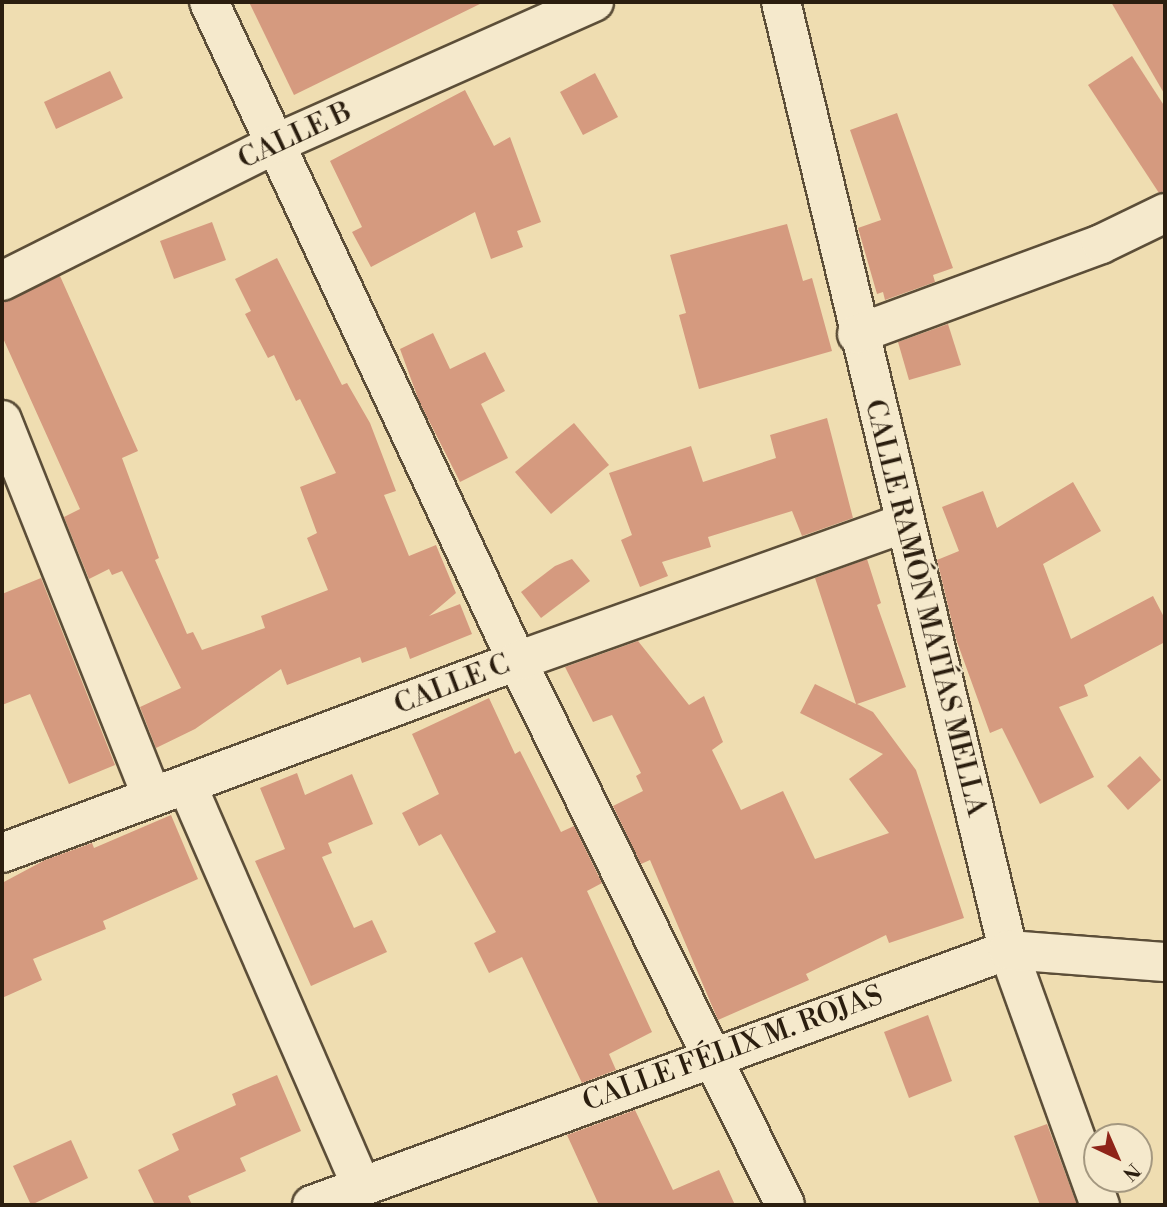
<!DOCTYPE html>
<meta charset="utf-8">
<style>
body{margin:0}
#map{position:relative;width:1167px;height:1207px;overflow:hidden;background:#efddb1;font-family:"Libre Bodoni",serif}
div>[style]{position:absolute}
.building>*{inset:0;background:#d59a7f}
.roads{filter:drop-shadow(2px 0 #5c4e38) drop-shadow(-2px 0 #5c4e38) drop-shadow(0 2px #5c4e38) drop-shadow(0 -2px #5c4e38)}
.street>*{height:38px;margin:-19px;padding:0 19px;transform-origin:19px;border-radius:19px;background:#f5e9cc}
span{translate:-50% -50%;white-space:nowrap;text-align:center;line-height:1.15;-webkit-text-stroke:5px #f5e9cc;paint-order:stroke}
.street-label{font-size:28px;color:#2b1e0f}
.frame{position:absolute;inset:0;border:4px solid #2b1e0f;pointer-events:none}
.north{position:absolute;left:1083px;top:1123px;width:70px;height:70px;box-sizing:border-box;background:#f5e9cc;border:2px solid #a49880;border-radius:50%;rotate:136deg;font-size:19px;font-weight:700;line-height:28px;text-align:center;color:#2b1e0f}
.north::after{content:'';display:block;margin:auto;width:24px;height:32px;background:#8f2418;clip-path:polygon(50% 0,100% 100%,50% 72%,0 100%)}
</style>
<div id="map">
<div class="building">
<div style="clip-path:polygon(249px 2px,484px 2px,294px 95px)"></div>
<div style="clip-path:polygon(1111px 2px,1165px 2px,1165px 95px)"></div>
<div style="clip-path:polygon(1132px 56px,1165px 107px,1165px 191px,1159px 193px,1088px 85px)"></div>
<div style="clip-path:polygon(110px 71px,123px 98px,56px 129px,44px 102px)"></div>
<div style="clip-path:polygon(595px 73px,618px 117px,583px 135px,560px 92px)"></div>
<div style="clip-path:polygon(465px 90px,494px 146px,510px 137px,541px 222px,517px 231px,523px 247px,491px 259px,475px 212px,371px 267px,352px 232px,362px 227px,330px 161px)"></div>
<div style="clip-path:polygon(897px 113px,953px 268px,933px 275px,935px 282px,885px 300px,883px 292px,877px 294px,858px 228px,881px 220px,850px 130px)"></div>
<div style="clip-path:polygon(212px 222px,226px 260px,174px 279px,160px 241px)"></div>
<div style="clip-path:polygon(787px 224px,803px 281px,812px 278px,832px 351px,699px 389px,679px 315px,686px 313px,670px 255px)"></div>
<div style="clip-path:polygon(277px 258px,342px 385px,347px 383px,370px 423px,396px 491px,384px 495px,409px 556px,436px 545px,456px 593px,429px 616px,460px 604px,472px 634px,410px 659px,406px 647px,362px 663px,360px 657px,287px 685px,281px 669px,195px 729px,156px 748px,140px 707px,181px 688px,122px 571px,112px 575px,109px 569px,89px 579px,64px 517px,80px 509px,2px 336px,2px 303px,60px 276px,138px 451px,122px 458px,159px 558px,155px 560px,187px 634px,193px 632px,202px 650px,265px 628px,261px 616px,328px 590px,307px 538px,317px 533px,300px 487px,336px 473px,300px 399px,296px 401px,274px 355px,268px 358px,245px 314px,251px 311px,235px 279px)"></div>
<div style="clip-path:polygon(948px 324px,961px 365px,909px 380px,898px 342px)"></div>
<div style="clip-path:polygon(433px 333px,450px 369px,485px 352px,505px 391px,481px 404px,508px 458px,460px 482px,419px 401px,400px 349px)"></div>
<div style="clip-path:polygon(827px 418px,853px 518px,802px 536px,792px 511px,708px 537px,711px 547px,662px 562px,668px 576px,640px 587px,621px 540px,632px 535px,609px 473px,691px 446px,703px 482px,776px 458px,770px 435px)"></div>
<div style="clip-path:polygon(574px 423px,609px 465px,551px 514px,515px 472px)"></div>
<div style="clip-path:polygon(1073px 482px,1101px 531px,1043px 564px,1071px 639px,1153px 596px,1165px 619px,1165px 642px,1084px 685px,1088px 696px,1059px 707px,1094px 777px,1040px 804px,1002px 728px,990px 733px,956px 639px,937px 560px,959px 551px,942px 507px,983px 491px,997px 528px)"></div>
<div style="clip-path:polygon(572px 559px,590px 581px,541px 618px,521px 592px,555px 566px)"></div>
<div style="clip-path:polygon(867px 559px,881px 603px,877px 605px,906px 687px,857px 704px,873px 712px,916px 770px,964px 918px,889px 943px,886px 935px,806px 974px,809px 980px,718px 1020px,650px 860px,641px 864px,613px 806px,643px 791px,636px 776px,641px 773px,612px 715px,593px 722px,565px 667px,638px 641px,689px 705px,704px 696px,723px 742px,712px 750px,741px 810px,783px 791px,815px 859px,889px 833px,849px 779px,883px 754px,800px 713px,815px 684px,856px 704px,815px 578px)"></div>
<div style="clip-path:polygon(41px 578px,115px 765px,69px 784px,30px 694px,2px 705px,2px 594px)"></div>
<div style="clip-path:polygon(489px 698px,515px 754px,520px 751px,561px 832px,574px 826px,602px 883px,587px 891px,652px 1032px,609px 1054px,616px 1070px,582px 1083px,522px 957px,489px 973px,474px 943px,496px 932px,441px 834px,419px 846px,402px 813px,439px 794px,412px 734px)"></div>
<div style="clip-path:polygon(1140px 756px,1161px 780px,1128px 810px,1107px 786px)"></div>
<div style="clip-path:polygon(297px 773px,305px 795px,352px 774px,373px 824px,328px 843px,332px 853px,322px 857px,354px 928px,372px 920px,387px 952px,311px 986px,255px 861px,285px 849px,260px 788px)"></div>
<div style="clip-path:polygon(171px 815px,198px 879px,103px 921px,106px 929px,33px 959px,42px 980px,2px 998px,2px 883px,45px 860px,92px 843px,94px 848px)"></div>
<div style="clip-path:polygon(928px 1015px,952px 1081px,909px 1098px,884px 1032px)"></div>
<div style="clip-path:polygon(277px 1075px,301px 1131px,240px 1158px,246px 1171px,188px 1196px,192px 1205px,155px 1205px,138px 1170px,179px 1150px,172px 1134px,236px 1105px,232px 1094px)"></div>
<div style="clip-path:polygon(635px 1110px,673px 1190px,719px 1170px,735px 1205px,599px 1205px,567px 1135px)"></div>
<div style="clip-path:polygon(1047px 1124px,1077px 1205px,1040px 1205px,1014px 1136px)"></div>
<div style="clip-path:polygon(71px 1140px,88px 1178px,31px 1205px,13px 1166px)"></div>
</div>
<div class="roads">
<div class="street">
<div style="left:209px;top:2px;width:727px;rotate:64.95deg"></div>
<div style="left:517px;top:661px;width:606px;rotate:63.77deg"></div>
<div style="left:781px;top:2px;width:975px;rotate:76.53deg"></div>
<div style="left:1008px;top:950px;width:271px;rotate:70.2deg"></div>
<div style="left:2px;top:281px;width:308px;rotate:-26.6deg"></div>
<div style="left:277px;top:143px;width:347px;rotate:-24deg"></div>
<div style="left:857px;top:334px;width:260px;rotate:-20.2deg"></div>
<div style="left:1101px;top:244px;width:71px;rotate:-25.8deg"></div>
<div style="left:2px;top:420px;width:404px;rotate:68.3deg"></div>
<div style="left:187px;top:785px;width:436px;rotate:66.5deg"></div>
<div style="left:2px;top:853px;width:550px;rotate:-20.45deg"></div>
<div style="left:517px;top:661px;width:411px;rotate:-19.6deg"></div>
<div style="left:312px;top:1205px;width:741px;rotate:-20.12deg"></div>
<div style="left:1008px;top:950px;width:157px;rotate:4.4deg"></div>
</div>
</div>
<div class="street-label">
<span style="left:295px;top:136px;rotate:-25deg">CALLE B</span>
<span style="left:925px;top:608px;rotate:76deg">CALLE RAMÓN MATÍAS MELLA</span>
<span style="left:452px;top:685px;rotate:-21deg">CALLE C</span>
<span style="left:733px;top:1049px;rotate:-20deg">CALLE FÉLIX M. ROJAS</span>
</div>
<div class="frame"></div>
<div class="north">N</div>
</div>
